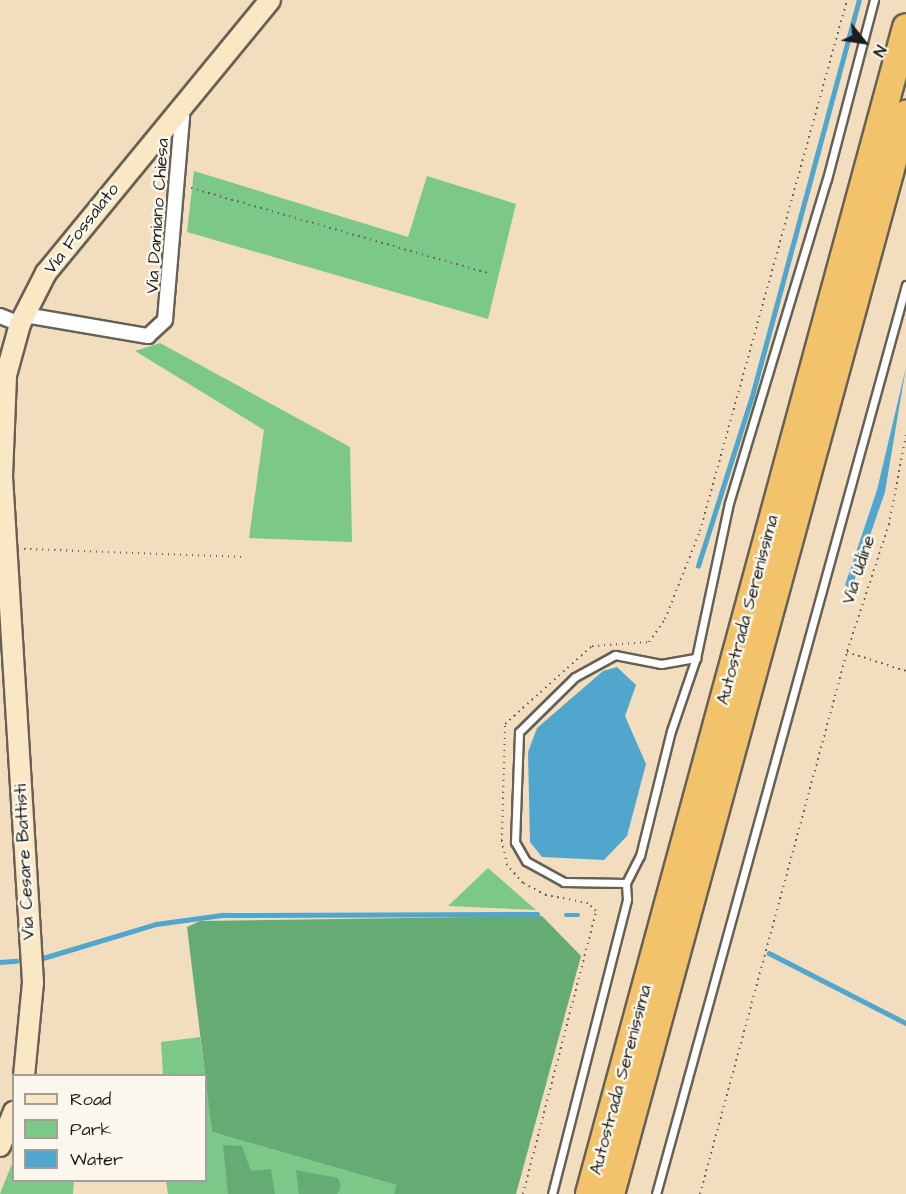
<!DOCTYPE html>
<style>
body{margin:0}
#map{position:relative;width:906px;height:1194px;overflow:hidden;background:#f2debf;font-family:"Architects Daughter",sans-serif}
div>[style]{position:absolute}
.green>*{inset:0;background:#7bc888}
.forest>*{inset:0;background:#64ac74}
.water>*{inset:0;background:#51a6cd}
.stream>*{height:4.5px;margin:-2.25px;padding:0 2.25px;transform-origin:2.25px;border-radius:2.25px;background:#51a6cd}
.path>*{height:2px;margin-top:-1px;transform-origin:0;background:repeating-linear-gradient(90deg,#676055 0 1.5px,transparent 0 6px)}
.roads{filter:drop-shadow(2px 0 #676055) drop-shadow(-2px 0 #676055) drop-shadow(0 2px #676055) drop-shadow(0 -2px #676055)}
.lane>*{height:7px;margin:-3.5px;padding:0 3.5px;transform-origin:3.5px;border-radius:3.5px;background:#fff}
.street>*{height:14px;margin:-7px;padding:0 7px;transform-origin:7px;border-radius:7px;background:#fff}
.secondary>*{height:20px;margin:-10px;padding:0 10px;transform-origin:10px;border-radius:10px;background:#fae7c3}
.highway>*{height:26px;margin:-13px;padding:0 13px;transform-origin:13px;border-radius:13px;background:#f2c36a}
span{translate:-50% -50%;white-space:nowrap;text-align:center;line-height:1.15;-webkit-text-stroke:5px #fbf7ec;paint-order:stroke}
.street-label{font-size:18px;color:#1c1c1c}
.legend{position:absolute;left:12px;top:1074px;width:195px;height:108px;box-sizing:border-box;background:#fbf7ec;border:2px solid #a29f99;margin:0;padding:8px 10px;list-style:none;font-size:18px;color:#1c1c1c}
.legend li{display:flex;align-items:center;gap:12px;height:30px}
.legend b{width:30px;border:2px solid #a29f99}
.north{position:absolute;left:834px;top:12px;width:60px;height:60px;-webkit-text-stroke:4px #fbf7ec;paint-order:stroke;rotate:120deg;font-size:16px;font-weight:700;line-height:24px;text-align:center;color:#1c1c1c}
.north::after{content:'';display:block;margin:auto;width:21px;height:27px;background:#1c1c1c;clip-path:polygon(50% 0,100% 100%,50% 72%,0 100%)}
</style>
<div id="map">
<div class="green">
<div style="clip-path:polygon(194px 171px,408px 237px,427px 176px,516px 204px,488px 319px,187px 232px)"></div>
<div style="clip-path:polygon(160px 343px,350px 447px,352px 542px,249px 538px,264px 430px,135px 351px)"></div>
<div style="clip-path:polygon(488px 868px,536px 910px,448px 906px)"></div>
<div style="clip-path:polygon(200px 1037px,205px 1075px,163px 1075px,161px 1042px)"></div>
<div style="clip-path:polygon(206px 1078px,212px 1132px,396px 1185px,394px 1194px,168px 1194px,166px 1181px,206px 1180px)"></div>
<div style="clip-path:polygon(13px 1161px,14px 1180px,74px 1181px,73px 1194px,0 1194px)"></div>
</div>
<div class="forest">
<div style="clip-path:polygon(542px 916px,581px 956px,516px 1194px,394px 1194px,396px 1185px,212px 1132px,187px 927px,200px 921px)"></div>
<div style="clip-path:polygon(223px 1145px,242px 1146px,251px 1171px,271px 1169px,275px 1194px,228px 1194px)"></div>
<div style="clip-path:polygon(296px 1170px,338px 1178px,341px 1186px,337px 1194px,299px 1194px)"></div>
</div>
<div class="water">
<div style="clip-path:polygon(906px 367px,885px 492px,851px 590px,845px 585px,877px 490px)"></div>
<div style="clip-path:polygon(617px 667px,636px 685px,625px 716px,646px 764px,627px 836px,604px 860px,542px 857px,530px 842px,528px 752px,537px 728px,603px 671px)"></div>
</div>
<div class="stream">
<div style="left:698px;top:566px;width:178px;rotate:-72.4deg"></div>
<div style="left:752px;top:396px;width:410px;rotate:-74.9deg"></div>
<div style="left:566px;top:915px;width:12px"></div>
<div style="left:769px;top:953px;width:154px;rotate:27.1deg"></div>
<div style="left:43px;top:958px;width:118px;rotate:-16.7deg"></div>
<div style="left:156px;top:924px;width:68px;rotate:-7.7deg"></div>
<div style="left:223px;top:915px;width:314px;rotate:-0.2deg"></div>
<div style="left:0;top:962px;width:16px;rotate:-4deg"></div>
</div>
<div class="path">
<div style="left:191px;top:188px;width:312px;rotate:16deg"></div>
<div style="left:906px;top:435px;width:91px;rotate:100.8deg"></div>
<div style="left:889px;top:524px;width:135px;rotate:108.2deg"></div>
<div style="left:847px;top:652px;width:62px;rotate:17.9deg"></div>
<div style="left:24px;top:549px;width:221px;rotate:2.1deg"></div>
<div style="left:523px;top:1194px;width:292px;rotate:-75.5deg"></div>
<div style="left:596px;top:911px;width:11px;rotate:-135deg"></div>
<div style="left:588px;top:903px;width:43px;rotate:-169.2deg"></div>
<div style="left:546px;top:895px;width:26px;rotate:-152deg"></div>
<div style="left:523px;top:883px;width:24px;rotate:-132deg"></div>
<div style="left:507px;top:865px;width:25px;rotate:-102deg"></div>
<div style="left:502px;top:841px;width:117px;rotate:-88.5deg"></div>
<div style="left:505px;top:724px;width:117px;rotate:-41.9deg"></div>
<div style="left:592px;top:646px;width:57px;rotate:-4deg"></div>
<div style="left:649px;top:642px;width:28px;rotate:-55deg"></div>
<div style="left:665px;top:619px;width:95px;rotate:-68.3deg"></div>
<div style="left:700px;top:531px;width:551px;rotate:-74.53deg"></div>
<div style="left:700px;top:1194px;width:562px;rotate:-74.83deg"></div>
</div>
<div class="roads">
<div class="lane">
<div style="left:626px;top:883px;width:30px;rotate:-63deg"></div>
<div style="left:640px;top:856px;width:129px;rotate:-76.1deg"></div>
<div style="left:671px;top:731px;width:77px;rotate:-71.1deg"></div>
<div style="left:552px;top:1194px;width:304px;rotate:-75.7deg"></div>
<div style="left:627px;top:899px;width:16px;rotate:-94deg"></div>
<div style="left:626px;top:883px;width:62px;rotate:-179.1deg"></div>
<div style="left:564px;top:882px;width:43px;rotate:-151.1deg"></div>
<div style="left:526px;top:861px;width:22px;rotate:-120deg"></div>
<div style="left:515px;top:842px;width:110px;rotate:-87.9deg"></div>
<div style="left:519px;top:732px;width:78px;rotate:-44.5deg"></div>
<div style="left:575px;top:677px;width:46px;rotate:-28.8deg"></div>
<div style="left:615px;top:655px;width:47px;rotate:11.1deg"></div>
<div style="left:661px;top:664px;width:36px;rotate:-10deg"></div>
<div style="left:696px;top:658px;width:158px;rotate:-78deg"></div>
<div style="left:729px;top:503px;width:338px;rotate:-73.2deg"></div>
<div style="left:827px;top:179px;width:185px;rotate:-75.3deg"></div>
<div style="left:656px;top:1194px;width:943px;rotate:-74.62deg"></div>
</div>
<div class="street">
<div style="left:25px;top:315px;width:125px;rotate:9.7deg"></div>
<div style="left:148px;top:336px;width:23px;rotate:-43deg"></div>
<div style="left:165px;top:320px;width:205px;rotate:-85.2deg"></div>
<div style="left:182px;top:116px;width:7px;rotate:-135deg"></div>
<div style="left:0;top:316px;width:22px;rotate:22deg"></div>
</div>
<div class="secondary">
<div style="left:24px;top:1076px;width:94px;rotate:-84.5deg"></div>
<div style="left:33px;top:982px;width:507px;rotate:-93.51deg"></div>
<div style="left:2px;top:476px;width:101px;rotate:-87.7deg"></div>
<div style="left:6px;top:375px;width:53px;rotate:-74.6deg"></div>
<div style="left:20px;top:324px;width:57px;rotate:-63deg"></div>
<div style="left:46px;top:273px;width:353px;rotate:-50.6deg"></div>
<div style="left:0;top:1146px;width:37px;rotate:-68deg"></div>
</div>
<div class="highway">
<div style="left:589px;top:1194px;width:1209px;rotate:-74.8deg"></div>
<div style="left:611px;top:1194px;width:1120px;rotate:-74.72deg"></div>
</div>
</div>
<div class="street-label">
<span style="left:158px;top:216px;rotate:-86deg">Via Damiano Chiesa</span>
<span style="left:82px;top:229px;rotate:-52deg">Via Fossalato</span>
<span style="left:859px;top:570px;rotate:-72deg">Via Udine</span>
<span style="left:748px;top:610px;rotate:-75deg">Autostrada Serenissima</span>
<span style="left:25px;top:862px;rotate:-93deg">Via Cesare Battisti</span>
<span style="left:621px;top:1080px;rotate:-75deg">Autostrada Serenissima</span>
</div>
<ul class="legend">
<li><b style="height:8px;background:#fae7c3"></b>Road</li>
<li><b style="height:16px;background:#7bc888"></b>Park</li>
<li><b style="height:16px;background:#51a6cd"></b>Water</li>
</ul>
<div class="north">N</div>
</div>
